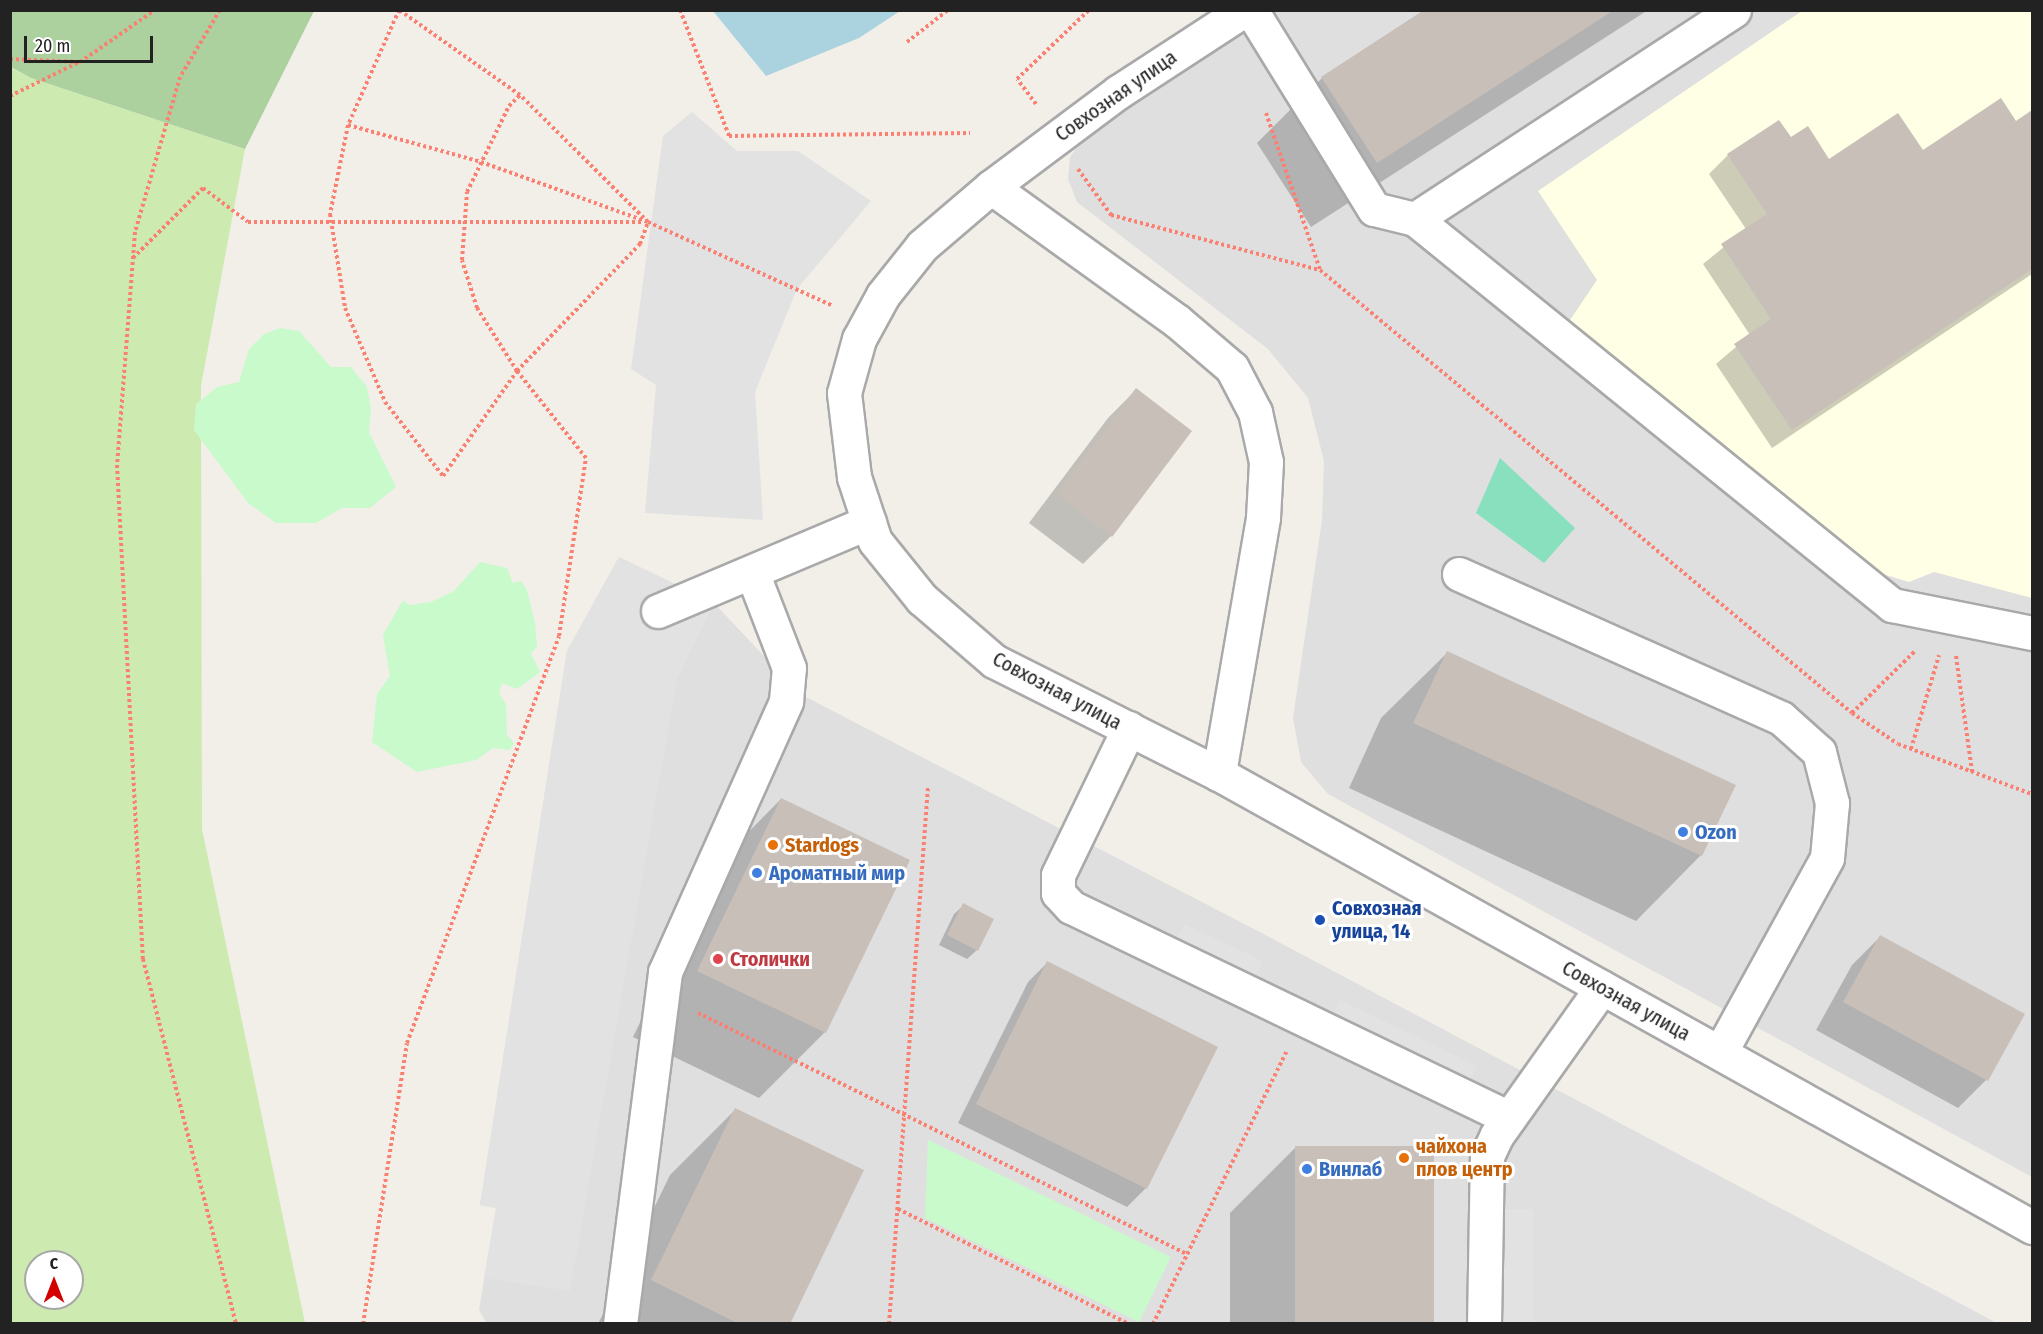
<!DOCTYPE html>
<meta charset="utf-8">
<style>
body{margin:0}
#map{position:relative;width:2043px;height:1334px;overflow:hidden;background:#f2efe9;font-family:"Fira Sans Condensed",sans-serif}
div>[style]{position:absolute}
.residential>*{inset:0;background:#e0dfdf}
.education>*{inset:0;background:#ffffe5}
.grass>*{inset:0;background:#cdebb0}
.forest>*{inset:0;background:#add19e}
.park>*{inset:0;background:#c8facc}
.pitch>*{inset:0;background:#88e0be}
.parking>*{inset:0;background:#e2e2e2}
.water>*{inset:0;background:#aad3df}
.shadow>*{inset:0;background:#0003}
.building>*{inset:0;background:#c7bfb8}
.path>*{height:4px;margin-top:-2px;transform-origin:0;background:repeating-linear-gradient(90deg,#fa8072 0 3px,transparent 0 6px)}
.roads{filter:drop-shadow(2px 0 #a9a9a9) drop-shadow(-2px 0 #a9a9a9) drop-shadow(0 2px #a9a9a9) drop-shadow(0 -2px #a9a9a9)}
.minor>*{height:33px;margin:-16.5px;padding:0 16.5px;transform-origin:16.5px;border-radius:16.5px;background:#fff}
.dots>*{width:16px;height:16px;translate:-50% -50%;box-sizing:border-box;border:3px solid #fff;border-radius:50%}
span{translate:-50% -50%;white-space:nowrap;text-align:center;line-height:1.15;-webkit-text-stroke:6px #fff;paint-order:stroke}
.street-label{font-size:20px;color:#222}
.shop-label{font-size:20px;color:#366cbe;font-weight:700}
.left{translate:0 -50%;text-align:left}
.food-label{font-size:20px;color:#c56008;font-weight:700}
.transit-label{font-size:20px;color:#164399;font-weight:700}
.health-label{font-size:20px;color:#be3a42;font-weight:700}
.frame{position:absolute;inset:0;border:12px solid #222;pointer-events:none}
.north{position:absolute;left:24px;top:1250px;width:60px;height:60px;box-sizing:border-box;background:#fff;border:2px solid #a7a7a7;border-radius:50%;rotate:0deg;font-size:16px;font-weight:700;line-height:24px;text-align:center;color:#222}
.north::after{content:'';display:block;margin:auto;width:21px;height:27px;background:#d40000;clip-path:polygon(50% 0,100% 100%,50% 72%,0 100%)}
.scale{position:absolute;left:24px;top:36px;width:129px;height:27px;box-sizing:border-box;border:3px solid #222;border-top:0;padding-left:8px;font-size:18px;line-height:21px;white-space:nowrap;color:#222;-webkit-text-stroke:4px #fff;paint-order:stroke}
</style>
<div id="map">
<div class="residential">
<div style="clip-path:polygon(1275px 11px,2032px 11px,2032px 1177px,1328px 794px,1301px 762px,1293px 718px,1322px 520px,1324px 461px,1308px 398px,1268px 349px,1077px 202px,1068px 179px,1070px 157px,1085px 136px)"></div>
<div style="clip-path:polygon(619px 557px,714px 603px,800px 694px,1256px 930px,1997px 1323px,487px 1324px,479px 1310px,496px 1208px,480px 1205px,567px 651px)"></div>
</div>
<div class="education">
<div style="clip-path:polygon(1802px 11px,2032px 11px,2032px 598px,1934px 572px,1909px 582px,1866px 569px,1568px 323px,1597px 280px,1538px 191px)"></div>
</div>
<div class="grass">
<div style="clip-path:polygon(evenodd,10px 67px,31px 78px,245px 149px,201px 386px,202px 829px,305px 1323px,11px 1323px,10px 67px,36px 1262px,72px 1262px,72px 1298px,36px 1298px,36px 1262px)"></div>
</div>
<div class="forest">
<div style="clip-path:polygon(10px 11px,11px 10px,314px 11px,245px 149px,31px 78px,11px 67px)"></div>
</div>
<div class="park">
<div style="clip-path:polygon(280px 328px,299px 331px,331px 367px,351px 367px,367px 387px,371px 408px,369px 432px,396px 487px,370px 508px,342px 508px,316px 523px,276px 523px,248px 503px,194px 430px,196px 404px,217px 387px,239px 382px,249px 349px,264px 334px)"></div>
<div style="clip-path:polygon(480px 562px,507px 568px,513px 583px,521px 581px,527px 590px,535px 622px,537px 647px,531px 653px,540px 672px,517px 689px,502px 683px,499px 694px,506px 704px,507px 735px,514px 743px,510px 750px,493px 748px,476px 760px,417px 772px,372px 742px,377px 694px,390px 676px,383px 635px,403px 600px,409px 605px,431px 602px,454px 591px)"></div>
<div style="clip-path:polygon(928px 1140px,1171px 1257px,1139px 1322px,925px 1218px)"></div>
</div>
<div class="pitch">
<div style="clip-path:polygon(1500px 458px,1575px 528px,1544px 563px,1476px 513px)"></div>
</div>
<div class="parking">
<div style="clip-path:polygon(692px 112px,737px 151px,798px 151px,871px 201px,797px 289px,755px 392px,763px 520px,645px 513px,656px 385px,631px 369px,663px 136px)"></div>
<div style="clip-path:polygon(619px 557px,714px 603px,677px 679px,570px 1291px,484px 1278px,496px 1208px,480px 1205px,567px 651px)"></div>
<div style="clip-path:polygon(1184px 924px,1263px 961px,1251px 986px,1173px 948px)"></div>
<div style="clip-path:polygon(1340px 1000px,1477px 1066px,1466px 1090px,1329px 1024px)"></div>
<div style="clip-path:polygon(1498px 1209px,1533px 1209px,1534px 1323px,1499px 1323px)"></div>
</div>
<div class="water">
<div style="clip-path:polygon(713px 11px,900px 11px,859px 38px,766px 76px)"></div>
</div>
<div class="shadow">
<div style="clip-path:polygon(1426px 10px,1648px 10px,1311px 227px,1257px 143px,1322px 78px)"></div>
<div style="clip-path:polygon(2032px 112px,2032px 274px,1772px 448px,1716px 364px,1750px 335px,1703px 264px,1746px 229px,1709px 174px,1728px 155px,1791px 139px,1829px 161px,1923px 152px,2015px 123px)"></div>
<div style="clip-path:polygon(1136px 390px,1111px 536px,1083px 564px,1029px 523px,1108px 418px)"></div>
<div style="clip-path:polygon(1447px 653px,1701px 855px,1636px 921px,1349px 788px,1381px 718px)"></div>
<div style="clip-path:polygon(781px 799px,825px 1032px,759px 1098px,633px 1037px,716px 865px)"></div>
<div style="clip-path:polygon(964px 905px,977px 950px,967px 959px,939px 945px,954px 914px)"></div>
<div style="clip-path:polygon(1880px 937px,2023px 1015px,1986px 1080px,1958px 1108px,1816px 1030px,1852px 965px)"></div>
<div style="clip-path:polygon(1047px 963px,1146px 1188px,1127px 1207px,958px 1123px,1028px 982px)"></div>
<div style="clip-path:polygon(735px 1110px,788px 1324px,598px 1324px,670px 1175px)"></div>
<div style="clip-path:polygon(1295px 1148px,1433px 1324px,1230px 1324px,1230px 1213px)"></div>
</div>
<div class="building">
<div style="clip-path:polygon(1424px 10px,1614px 10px,1377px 163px,1321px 77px)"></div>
<div style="clip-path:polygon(2001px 98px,2016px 121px,2032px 110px,2032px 269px,1792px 430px,1734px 344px,1771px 319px,1721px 244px,1767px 214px,1727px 154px,1779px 120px,1791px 137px,1808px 126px,1829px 159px,1898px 113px,1923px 150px)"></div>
<div style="clip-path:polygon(1136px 388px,1192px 431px,1112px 537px,1056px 494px)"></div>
<div style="clip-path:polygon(1447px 651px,1736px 785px,1702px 856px,1413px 723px)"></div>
<div style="clip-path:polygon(781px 798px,910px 860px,826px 1033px,697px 971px)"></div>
<div style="clip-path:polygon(963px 903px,994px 919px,978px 951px,947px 935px)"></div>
<div style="clip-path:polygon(1880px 935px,2025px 1014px,1988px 1081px,1843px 1002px)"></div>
<div style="clip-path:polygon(1047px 961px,1218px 1047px,1147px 1189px,976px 1104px)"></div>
<div style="clip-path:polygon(735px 1108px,864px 1170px,790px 1324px,739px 1324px,651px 1280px)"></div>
<div style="clip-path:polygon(1295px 1146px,1434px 1146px,1434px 1324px,1295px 1324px)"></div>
</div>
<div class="path">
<div style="left:220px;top:10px;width:78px;rotate:120.8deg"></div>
<div style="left:180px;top:77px;width:161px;rotate:106.2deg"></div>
<div style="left:135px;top:232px;width:234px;rotate:94.4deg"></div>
<div style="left:117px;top:465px;width:495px;rotate:87deg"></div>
<div style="left:143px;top:959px;width:377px;rotate:75.7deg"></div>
<div style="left:399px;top:10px;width:126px;rotate:113.9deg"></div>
<div style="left:348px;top:125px;width:138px;rotate:15.5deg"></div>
<div style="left:481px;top:162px;width:177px;rotate:19.8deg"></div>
<div style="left:648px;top:222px;width:180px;rotate:-135.2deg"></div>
<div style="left:520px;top:95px;width:148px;rotate:-144.9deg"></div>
<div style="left:680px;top:10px;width:135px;rotate:68.7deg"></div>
<div style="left:729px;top:136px;width:241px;rotate:-0.7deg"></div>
<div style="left:907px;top:42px;width:52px;rotate:-38deg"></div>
<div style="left:10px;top:59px;width:70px;rotate:2.5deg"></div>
<div style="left:80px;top:62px;width:91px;rotate:-34.7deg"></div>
<div style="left:10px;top:96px;width:77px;rotate:-26.2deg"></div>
<div style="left:1036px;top:104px;width:31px;rotate:-127deg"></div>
<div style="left:1017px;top:79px;width:100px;rotate:-43.8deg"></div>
<div style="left:1266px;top:113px;width:166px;rotate:71deg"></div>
<div style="left:1320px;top:270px;width:692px;rotate:39.78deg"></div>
<div style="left:1852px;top:713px;width:55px;rotate:34deg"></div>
<div style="left:1898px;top:744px;width:143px;rotate:20.5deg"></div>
<div style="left:348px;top:125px;width:91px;rotate:101.4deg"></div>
<div style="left:330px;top:214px;width:95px;rotate:80.9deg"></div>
<div style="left:345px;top:308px;width:102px;rotate:66.9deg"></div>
<div style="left:385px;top:402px;width:94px;rotate:51.9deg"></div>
<div style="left:443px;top:476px;width:128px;rotate:-54.8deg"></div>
<div style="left:517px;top:371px;width:75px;rotate:-122.4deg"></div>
<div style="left:477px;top:308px;width:50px;rotate:-107.4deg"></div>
<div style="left:462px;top:260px;width:68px;rotate:-85.8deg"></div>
<div style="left:467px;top:192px;width:96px;rotate:-64deg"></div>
<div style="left:509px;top:106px;width:16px;rotate:-45deg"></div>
<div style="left:1078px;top:169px;width:57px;rotate:54.3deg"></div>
<div style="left:1111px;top:215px;width:215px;rotate:14.8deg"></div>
<div style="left:133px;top:258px;width:99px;rotate:-45deg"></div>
<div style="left:203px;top:188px;width:56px;rotate:37.1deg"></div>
<div style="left:248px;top:222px;width:395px"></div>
<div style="left:1956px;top:656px;width:117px;rotate:82.1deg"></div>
<div style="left:1852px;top:713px;width:90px;rotate:-44.5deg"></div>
<div style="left:1911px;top:749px;width:98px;rotate:-73.4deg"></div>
<div style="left:698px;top:1013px;width:545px;rotate:26.24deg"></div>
<div style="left:898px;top:1209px;width:258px;rotate:26.5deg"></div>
<div style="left:363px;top:1324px;width:284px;rotate:-81.1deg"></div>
<div style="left:407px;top:1043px;width:434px;rotate:-69.5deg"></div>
<div style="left:559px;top:636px;width:180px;rotate:-81.4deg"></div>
<div style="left:586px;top:458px;width:111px;rotate:-128.4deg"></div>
<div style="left:517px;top:371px;width:177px;rotate:-45.9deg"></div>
<div style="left:640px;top:244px;width:23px;rotate:-70deg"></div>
<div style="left:648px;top:222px;width:203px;rotate:24.4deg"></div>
<div style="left:889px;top:1324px;width:538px;rotate:-85.85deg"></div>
<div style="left:1153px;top:1324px;width:303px;rotate:-63.9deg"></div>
</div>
<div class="roads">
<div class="minor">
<div style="left:1244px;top:10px;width:150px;rotate:146.9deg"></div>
<div style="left:1118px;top:92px;width:159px;rotate:143.2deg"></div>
<div style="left:991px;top:187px;width:91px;rotate:139.5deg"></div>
<div style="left:922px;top:246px;width:63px;rotate:128.5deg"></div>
<div style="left:883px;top:295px;width:50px;rotate:118.6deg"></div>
<div style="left:859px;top:339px;width:56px;rotate:105.5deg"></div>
<div style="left:844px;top:393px;width:85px;rotate:83.2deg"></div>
<div style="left:854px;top:477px;width:67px;rotate:71.8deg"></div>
<div style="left:875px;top:541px;width:75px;rotate:51deg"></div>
<div style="left:922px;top:599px;width:95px;rotate:40.7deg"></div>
<div style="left:994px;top:661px;width:252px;rotate:26.7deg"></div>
<div style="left:1219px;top:774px;width:931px;rotate:29.13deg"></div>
<div style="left:1251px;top:10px;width:234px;rotate:58.3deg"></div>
<div style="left:1374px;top:209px;width:42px;rotate:13.7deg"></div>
<div style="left:1415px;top:219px;width:614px;rotate:38.98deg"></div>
<div style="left:1892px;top:605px;width:143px;rotate:11.3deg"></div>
<div style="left:991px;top:187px;width:229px;rotate:35.8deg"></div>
<div style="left:1177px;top:321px;width:72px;rotate:40.5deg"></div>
<div style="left:1232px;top:368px;width:50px;rotate:62.4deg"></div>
<div style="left:1255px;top:412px;width:51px;rotate:77.6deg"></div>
<div style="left:1266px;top:462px;width:56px;rotate:93.1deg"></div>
<div style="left:1263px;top:518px;width:260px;rotate:99.8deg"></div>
<div style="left:1415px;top:219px;width:381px;rotate:-33.2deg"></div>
<div style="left:1459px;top:574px;width:353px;rotate:24.1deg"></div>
<div style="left:1781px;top:718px;width:51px;rotate:41.8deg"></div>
<div style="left:1819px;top:752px;width:53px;rotate:75.7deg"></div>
<div style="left:1832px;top:803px;width:55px;rotate:95.2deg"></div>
<div style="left:1827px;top:858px;width:222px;rotate:118.8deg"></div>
<div style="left:658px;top:611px;width:229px;rotate:-22.9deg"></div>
<div style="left:1129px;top:728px;width:163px;rotate:115.8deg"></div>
<div style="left:1058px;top:875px;width:18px;rotate:90deg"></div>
<div style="left:1058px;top:893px;width:19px;rotate:47deg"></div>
<div style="left:1071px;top:907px;width:486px;rotate:25.7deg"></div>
<div style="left:620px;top:1324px;width:355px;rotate:-82.7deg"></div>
<div style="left:665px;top:972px;width:297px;rotate:-65.9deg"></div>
<div style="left:786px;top:701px;width:33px;rotate:-85deg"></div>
<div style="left:789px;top:668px;width:103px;rotate:-111.1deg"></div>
<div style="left:1484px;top:1324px;width:168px;rotate:-89deg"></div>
<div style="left:1487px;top:1156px;width:23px;rotate:-65deg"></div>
<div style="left:1497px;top:1135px;width:181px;rotate:-54.6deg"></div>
</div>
</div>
<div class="dots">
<div style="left:1683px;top:832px;background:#3f7fe0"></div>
<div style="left:773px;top:845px;background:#e8710a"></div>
<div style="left:757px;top:873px;background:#3f7fe0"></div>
<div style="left:1320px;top:920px;background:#1a4fb4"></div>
<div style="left:718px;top:959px;background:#e0444e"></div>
<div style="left:1404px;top:1158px;background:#e8710a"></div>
<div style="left:1307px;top:1169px;background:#3f7fe0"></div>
</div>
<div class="street-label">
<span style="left:1116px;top:96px;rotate:-35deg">Совхозная улица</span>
<span style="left:1057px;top:691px;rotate:28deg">Совхозная улица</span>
<span style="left:1626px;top:1001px;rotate:29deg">Совхозная улица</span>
</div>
<div class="shop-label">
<span class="left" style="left:1695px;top:832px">Ozon</span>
<span class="left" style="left:769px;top:873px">Ароматный мир</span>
<span class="left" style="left:1319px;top:1169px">Винлаб</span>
</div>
<div class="food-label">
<span class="left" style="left:785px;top:845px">Stardogs</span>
<span class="left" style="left:1416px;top:1158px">чайхона<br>плов центр</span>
</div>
<div class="transit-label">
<span class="left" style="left:1332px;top:920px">Совхозная<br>улица, 14</span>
</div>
<div class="health-label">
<span class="left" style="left:730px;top:959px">Столички</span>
</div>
<div class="frame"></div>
<div class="north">С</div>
<div class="scale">20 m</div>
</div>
